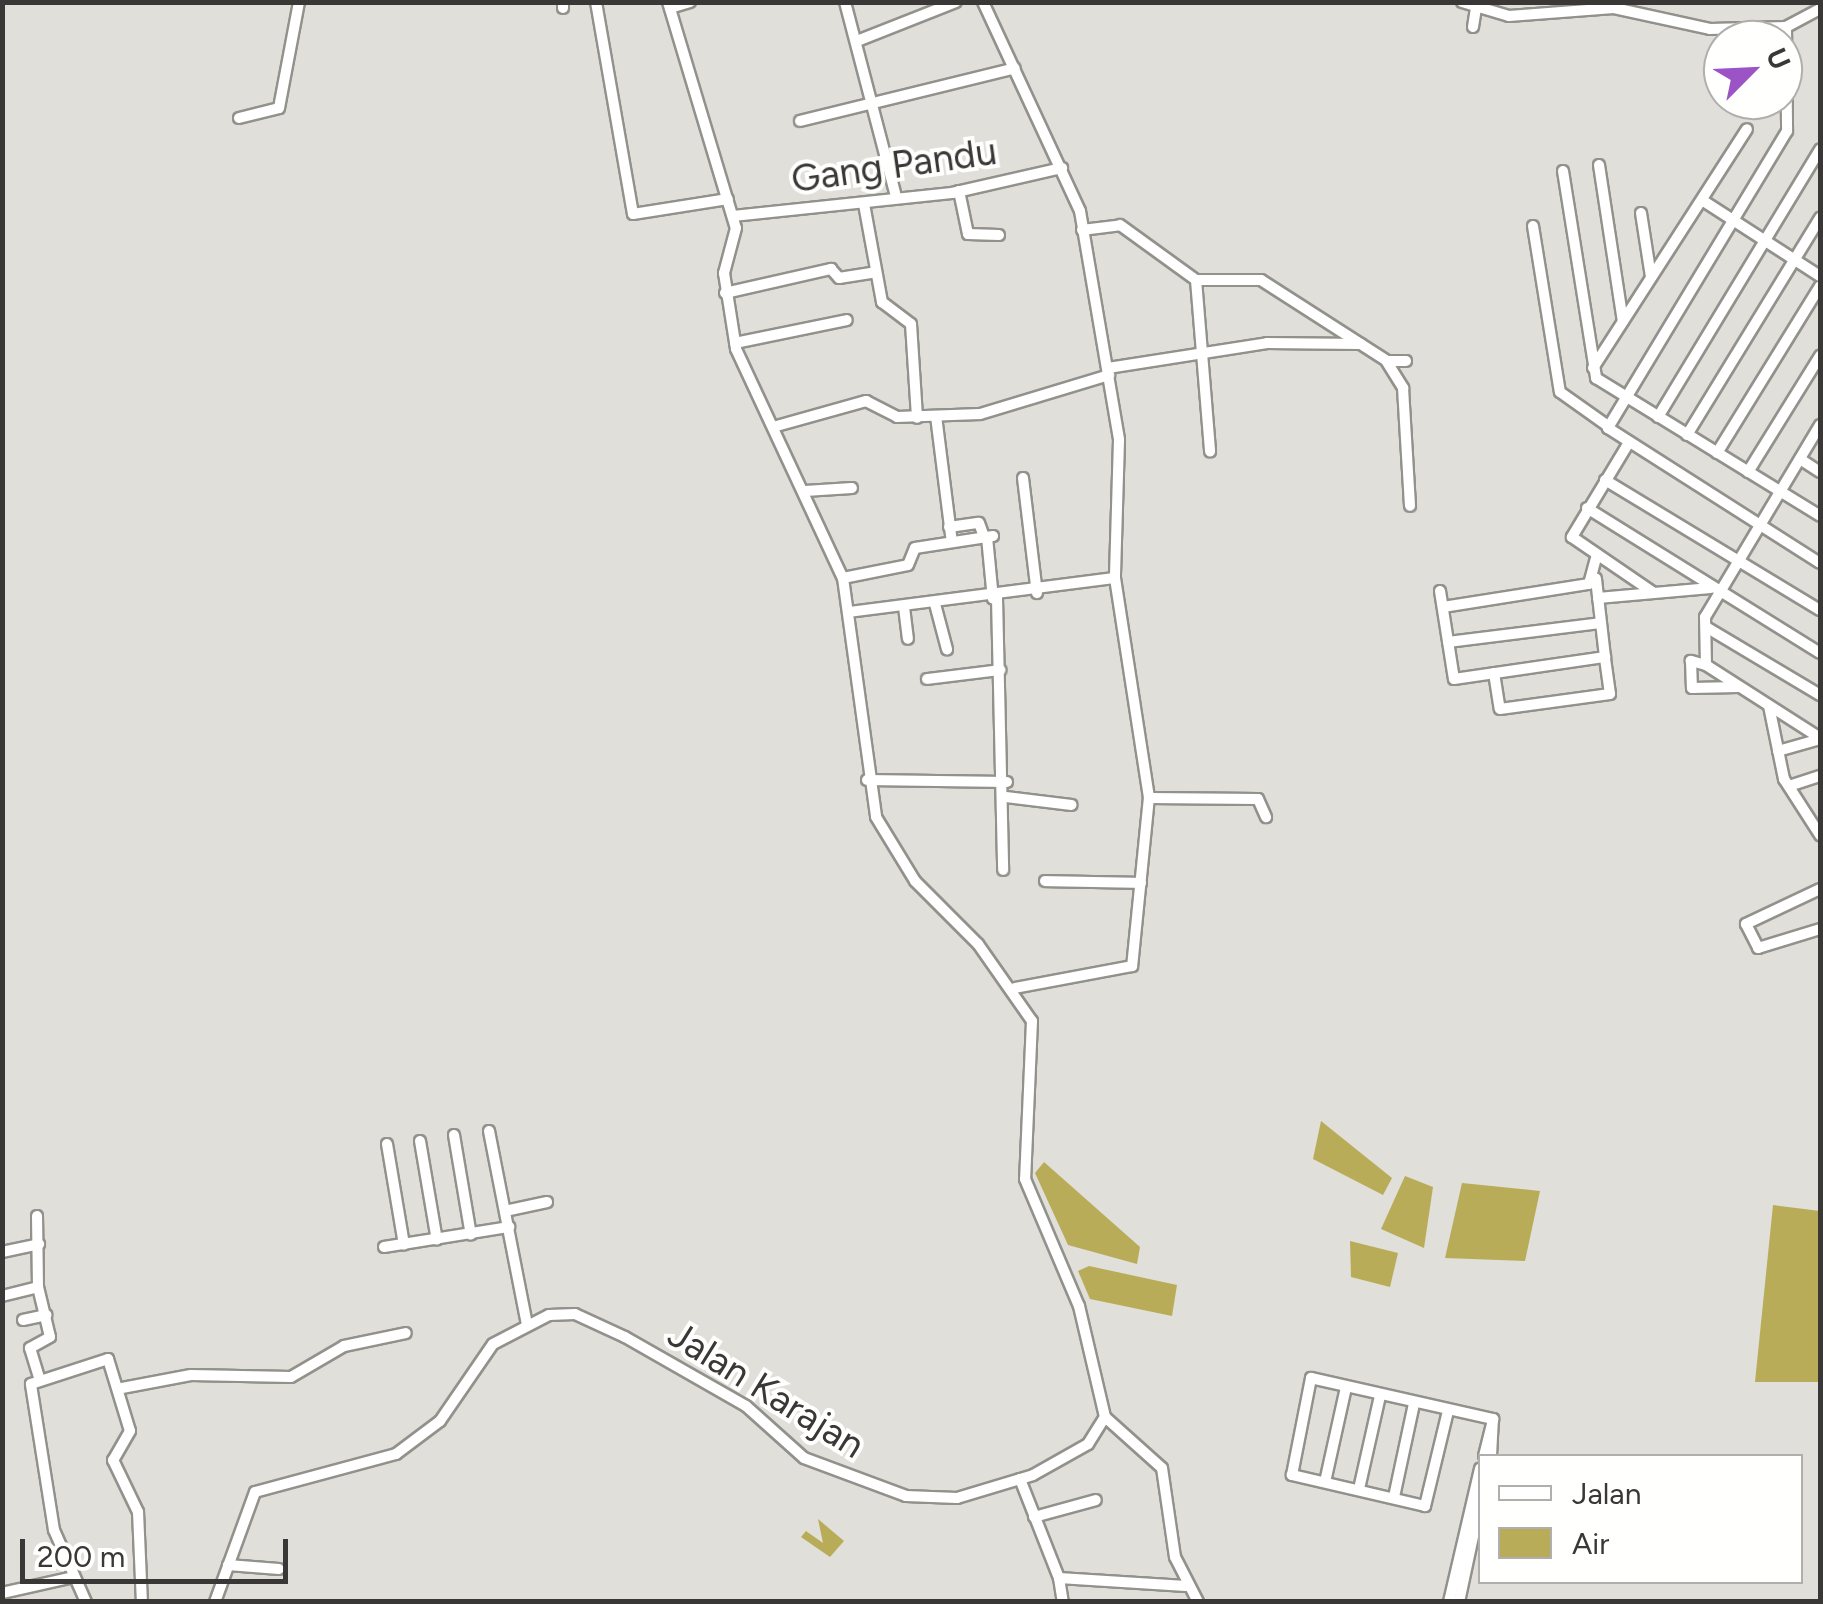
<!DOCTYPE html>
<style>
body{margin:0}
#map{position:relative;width:1823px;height:1604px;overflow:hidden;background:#e0dfda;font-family:Figtree,sans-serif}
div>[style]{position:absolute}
.water>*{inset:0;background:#b9ac58}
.roads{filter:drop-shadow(2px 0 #92918c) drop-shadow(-2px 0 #92918c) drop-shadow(0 2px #92918c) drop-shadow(0 -2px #92918c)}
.minor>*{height:10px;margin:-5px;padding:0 5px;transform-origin:5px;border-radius:5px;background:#fff}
span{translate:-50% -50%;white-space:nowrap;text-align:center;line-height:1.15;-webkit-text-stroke:8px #fffffe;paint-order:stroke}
.street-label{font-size:38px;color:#393836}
.frame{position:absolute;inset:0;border:5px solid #393836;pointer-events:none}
.legend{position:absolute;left:1478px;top:1454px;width:325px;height:130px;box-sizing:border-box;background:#fffffe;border:2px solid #b0afae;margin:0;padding:12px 18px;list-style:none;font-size:30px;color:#393836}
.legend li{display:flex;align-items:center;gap:20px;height:50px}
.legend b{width:50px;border:2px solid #b0afae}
.north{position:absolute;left:1703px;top:20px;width:100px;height:100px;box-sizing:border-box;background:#fffffe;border:2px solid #b0afae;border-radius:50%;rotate:66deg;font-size:28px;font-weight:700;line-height:40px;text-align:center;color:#393836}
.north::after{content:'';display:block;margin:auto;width:35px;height:45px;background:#9b53c6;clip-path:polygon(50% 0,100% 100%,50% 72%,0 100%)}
.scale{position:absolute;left:20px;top:1539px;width:268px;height:45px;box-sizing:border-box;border:5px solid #393836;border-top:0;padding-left:12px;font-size:30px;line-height:35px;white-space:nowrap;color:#393836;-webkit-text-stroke:8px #fffffe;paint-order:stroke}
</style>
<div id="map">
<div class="water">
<div style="clip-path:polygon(1321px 1121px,1392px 1178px,1383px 1195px,1313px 1159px)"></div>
<div style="clip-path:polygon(1044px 1162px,1140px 1247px,1137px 1264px,1068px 1245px,1035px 1173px)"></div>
<div style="clip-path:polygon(1405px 1176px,1433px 1187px,1424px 1248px,1381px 1229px)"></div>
<div style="clip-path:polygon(1462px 1183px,1540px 1191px,1525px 1261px,1445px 1258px)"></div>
<div style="clip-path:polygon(1773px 1205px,1820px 1211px,1820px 1382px,1755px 1382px)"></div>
<div style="clip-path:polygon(1350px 1241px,1398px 1253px,1390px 1287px,1351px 1277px)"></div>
<div style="clip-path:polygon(1089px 1266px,1177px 1285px,1172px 1316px,1090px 1299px,1078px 1271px)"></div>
<div style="clip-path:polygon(818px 1519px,844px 1541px,830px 1557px,801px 1537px,806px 1531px,823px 1543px)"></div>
</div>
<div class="roads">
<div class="minor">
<div style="left:563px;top:2px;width:6px;rotate:90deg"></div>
<div style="left:596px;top:2px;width:215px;rotate:80.1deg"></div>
<div style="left:633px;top:214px;width:96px;rotate:-9deg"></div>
<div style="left:668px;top:2px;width:236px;rotate:73.3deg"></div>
<div style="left:736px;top:228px;width:47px;rotate:104.9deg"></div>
<div style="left:724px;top:273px;width:77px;rotate:81deg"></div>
<div style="left:736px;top:349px;width:253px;rotate:65deg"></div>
<div style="left:843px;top:578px;width:241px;rotate:82.1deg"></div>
<div style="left:876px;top:817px;width:75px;rotate:58.6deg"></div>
<div style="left:915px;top:881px;width:89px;rotate:45deg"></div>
<div style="left:978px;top:944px;width:94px;rotate:55deg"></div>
<div style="left:1032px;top:1021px;width:158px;rotate:92.5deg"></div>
<div style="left:1025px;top:1179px;width:138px;rotate:67deg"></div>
<div style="left:1079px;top:1306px;width:114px;rotate:76.8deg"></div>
<div style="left:1105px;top:1417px;width:76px;rotate:41.8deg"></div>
<div style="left:1162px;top:1468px;width:90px;rotate:81.7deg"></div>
<div style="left:1175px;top:1557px;width:51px;rotate:62.9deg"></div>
<div style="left:845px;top:2px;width:201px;rotate:75.3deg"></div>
<div style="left:983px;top:2px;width:230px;rotate:65.1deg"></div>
<div style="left:1080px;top:211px;width:232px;rotate:80.3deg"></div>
<div style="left:1119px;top:440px;width:138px;rotate:91.7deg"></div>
<div style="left:1115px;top:578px;width:222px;rotate:81.2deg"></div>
<div style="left:1149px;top:797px;width:170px;rotate:95.7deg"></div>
<div style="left:1132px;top:966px;width:119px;rotate:169.4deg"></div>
<div style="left:1462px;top:2px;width:49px;rotate:16.6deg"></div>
<div style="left:1509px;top:16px;width:105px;rotate:-4.4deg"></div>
<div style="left:1614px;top:8px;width:98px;rotate:12.3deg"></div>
<div style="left:1710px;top:29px;width:76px;rotate:-1.5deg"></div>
<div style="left:1786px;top:27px;width:38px;rotate:-28deg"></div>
<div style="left:670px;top:8px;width:21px;rotate:-17deg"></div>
<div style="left:1473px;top:27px;width:24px;rotate:-81deg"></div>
<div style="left:1786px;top:27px;width:104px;rotate:89.4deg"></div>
<div style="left:1787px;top:131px;width:347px;rotate:121.1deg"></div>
<div style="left:1608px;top:428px;width:251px;rotate:32.5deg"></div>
<div style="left:857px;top:41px;width:106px;rotate:-21.5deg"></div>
<div style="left:239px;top:118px;width:41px;rotate:-14deg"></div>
<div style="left:279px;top:108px;width:108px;rotate:-79.3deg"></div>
<div style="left:800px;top:121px;width:221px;rotate:-13.8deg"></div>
<div style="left:1599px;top:165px;width:158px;rotate:81.3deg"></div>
<div style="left:1563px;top:171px;width:210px;rotate:80.9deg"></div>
<div style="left:1596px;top:378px;width:263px;rotate:31.6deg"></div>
<div style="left:959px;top:191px;width:44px;rotate:78.2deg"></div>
<div style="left:968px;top:234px;width:31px;rotate:2deg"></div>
<div style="left:1705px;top:202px;width:137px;rotate:32.8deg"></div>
<div style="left:864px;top:204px;width:100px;rotate:79.6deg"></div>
<div style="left:882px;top:302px;width:36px;rotate:37deg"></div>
<div style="left:911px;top:324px;width:94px;rotate:86.3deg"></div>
<div style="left:1641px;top:213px;width:65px;rotate:81.1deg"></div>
<div style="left:733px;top:216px;width:220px;rotate:-6deg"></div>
<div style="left:952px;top:193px;width:113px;rotate:-12.8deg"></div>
<div style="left:1533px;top:226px;width:168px;rotate:80.8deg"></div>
<div style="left:1560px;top:392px;width:59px;rotate:35.3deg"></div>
<div style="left:1082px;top:230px;width:38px;rotate:-7deg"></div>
<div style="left:1120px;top:225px;width:94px;rotate:35.9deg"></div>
<div style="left:1196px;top:280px;width:172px;rotate:85.3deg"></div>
<div style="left:1196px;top:280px;width:65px"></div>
<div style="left:1261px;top:280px;width:150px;rotate:32.7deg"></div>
<div style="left:1387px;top:361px;width:19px"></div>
<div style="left:725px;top:293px;width:109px;rotate:-12.8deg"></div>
<div style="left:831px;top:269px;width:12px;rotate:48deg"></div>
<div style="left:839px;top:278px;width:37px;rotate:-9deg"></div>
<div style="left:735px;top:343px;width:114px;rotate:-11.6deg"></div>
<div style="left:1387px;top:362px;width:31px;rotate:58deg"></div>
<div style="left:1403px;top:388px;width:118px;rotate:86.6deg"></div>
<div style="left:1108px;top:368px;width:161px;rotate:-8.9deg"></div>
<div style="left:1267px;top:343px;width:94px;rotate:0.6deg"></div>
<div style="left:1593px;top:368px;width:284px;rotate:-57.2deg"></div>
<div style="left:936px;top:416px;width:127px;rotate:82.8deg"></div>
<div style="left:1658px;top:417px;width:313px;rotate:-58.8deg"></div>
<div style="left:1820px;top:425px;width:224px;rotate:120.9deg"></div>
<div style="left:1705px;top:617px;width:48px;rotate:88.8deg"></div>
<div style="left:1706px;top:665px;width:135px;rotate:32.6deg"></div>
<div style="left:773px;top:427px;width:97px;rotate:-15.6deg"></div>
<div style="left:866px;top:401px;width:35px;rotate:27deg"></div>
<div style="left:897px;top:417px;width:83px;rotate:-2.1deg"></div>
<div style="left:980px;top:414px;width:135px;rotate:-16.8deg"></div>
<div style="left:1687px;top:435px;width:255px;rotate:-58.5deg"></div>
<div style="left:1628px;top:444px;width:109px;rotate:121.1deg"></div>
<div style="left:1572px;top:537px;width:99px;rotate:34.3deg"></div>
<div style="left:1717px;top:453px;width:196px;rotate:-58.3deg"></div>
<div style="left:1800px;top:459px;width:24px;rotate:33deg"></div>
<div style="left:1748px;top:472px;width:137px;rotate:-58.2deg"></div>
<div style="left:1023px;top:478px;width:116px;rotate:83.1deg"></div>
<div style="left:1605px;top:480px;width:251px;rotate:31.2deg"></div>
<div style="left:805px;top:491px;width:47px;rotate:-3.7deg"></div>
<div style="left:1587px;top:508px;width:274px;rotate:31.9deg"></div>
<div style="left:949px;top:527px;width:30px;rotate:-8deg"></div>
<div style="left:979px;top:523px;width:15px;rotate:70deg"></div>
<div style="left:987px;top:537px;width:62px;rotate:84.5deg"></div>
<div style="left:843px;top:578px;width:66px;rotate:-11.3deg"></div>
<div style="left:908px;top:565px;width:18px;rotate:-68deg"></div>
<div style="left:915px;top:548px;width:79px;rotate:-8.7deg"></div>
<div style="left:1440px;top:591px;width:89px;rotate:81deg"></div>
<div style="left:1454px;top:679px;width:153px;rotate:-8.3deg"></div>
<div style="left:1605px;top:657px;width:79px;rotate:-96.6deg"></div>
<div style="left:997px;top:598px;width:272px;rotate:88.7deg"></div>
<div style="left:1598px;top:598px;width:113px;rotate:-5.1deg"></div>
<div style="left:935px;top:604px;width:47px;rotate:75.1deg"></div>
<div style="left:904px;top:607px;width:32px;rotate:83deg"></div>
<div style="left:1443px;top:607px;width:148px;rotate:-9deg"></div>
<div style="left:1589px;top:584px;width:28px;rotate:-75deg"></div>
<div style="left:849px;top:612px;width:268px;rotate:-7.3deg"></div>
<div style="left:1706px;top:627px;width:133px;rotate:30.8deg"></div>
<div style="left:1448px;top:642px;width:153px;rotate:-7.1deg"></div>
<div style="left:1706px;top:665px;width:16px;rotate:-165deg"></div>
<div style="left:1691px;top:661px;width:27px;rotate:88deg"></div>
<div style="left:1692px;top:688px;width:46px;rotate:-1.2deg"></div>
<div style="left:1494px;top:673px;width:36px;rotate:81deg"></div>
<div style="left:1500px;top:709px;width:111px;rotate:-7.8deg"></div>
<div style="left:1610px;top:694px;width:37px;rotate:-98deg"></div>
<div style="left:927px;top:679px;width:74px;rotate:-7deg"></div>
<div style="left:1769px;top:706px;width:75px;rotate:78.4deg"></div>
<div style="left:1784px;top:779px;width:67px;rotate:57.3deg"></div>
<div style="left:1778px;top:751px;width:44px;rotate:-15.9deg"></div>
<div style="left:867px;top:780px;width:140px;rotate:0.8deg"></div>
<div style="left:1789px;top:786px;width:33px;rotate:-18deg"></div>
<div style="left:1006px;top:797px;width:66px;rotate:6.9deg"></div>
<div style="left:1149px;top:798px;width:109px;rotate:0.5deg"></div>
<div style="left:1258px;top:799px;width:20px;rotate:66deg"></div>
<div style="left:1045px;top:881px;width:96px;rotate:1.2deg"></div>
<div style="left:1820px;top:889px;width:82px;rotate:154.7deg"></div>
<div style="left:1746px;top:924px;width:27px;rotate:63deg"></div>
<div style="left:1758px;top:948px;width:65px;rotate:-17deg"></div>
<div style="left:489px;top:1131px;width:197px;rotate:78.9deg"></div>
<div style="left:454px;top:1135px;width:101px;rotate:80.4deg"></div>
<div style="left:420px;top:1141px;width:100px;rotate:80.3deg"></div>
<div style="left:387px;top:1144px;width:102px;rotate:80.4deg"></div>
<div style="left:505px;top:1211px;width:43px;rotate:-12.1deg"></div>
<div style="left:384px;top:1247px;width:127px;rotate:-9.1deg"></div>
<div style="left:2px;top:1252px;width:38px;rotate:-12deg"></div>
<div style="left:38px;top:1287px;width:51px;rotate:76.5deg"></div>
<div style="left:50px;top:1337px;width:23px;rotate:151deg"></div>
<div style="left:30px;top:1348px;width:31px;rotate:73deg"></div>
<div style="left:2px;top:1296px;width:37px;rotate:-14deg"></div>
<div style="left:38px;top:1287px;width:71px;rotate:-90.8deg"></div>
<div style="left:23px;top:1320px;width:24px;rotate:-12deg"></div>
<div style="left:122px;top:1388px;width:70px;rotate:-10.7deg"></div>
<div style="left:191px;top:1375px;width:100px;rotate:1.1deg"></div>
<div style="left:291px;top:1377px;width:61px;rotate:-30.3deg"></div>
<div style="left:344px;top:1346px;width:63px;rotate:-11.8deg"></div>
<div style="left:1448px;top:1411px;width:98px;rotate:103.6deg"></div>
<div style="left:1425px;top:1506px;width:137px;rotate:-166.9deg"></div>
<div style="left:1292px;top:1475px;width:99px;rotate:-78.9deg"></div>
<div style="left:1311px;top:1378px;width:187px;rotate:12.7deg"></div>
<div style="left:1484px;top:1456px;width:38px;rotate:-76deg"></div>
<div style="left:1491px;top:1456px;width:37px;rotate:-87deg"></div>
<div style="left:1020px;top:1479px;width:106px;rotate:68.5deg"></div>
<div style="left:1059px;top:1578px;width:127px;rotate:3.6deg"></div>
<div style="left:1325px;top:1482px;width:97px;rotate:-77.5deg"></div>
<div style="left:1359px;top:1489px;width:95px;rotate:-77.3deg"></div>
<div style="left:1394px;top:1497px;width:95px;rotate:-77.9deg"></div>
<div style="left:1034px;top:1517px;width:64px;rotate:-15.3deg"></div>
<div style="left:228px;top:1565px;width:51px;rotate:4.5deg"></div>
<div style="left:1059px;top:1578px;width:24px;rotate:81deg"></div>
<div style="left:2px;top:1593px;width:74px;rotate:-12.5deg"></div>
<div style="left:86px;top:1602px;width:79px;rotate:-114deg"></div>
<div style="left:54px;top:1530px;width:148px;rotate:-99deg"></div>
<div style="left:31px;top:1384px;width:81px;rotate:-18deg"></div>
<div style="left:108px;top:1359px;width:75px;rotate:73deg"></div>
<div style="left:130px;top:1431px;width:34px;rotate:120deg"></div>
<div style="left:113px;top:1460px;width:58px;rotate:64.3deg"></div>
<div style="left:138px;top:1512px;width:90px;rotate:87.5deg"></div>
<div style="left:215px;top:1602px;width:117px;rotate:-70deg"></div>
<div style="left:255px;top:1492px;width:146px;rotate:-15.1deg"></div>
<div style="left:396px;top:1454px;width:55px;rotate:-36.9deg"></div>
<div style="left:440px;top:1421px;width:93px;rotate:-55.5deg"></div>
<div style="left:493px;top:1344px;width:63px;rotate:-27.4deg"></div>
<div style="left:549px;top:1315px;width:26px;rotate:-2deg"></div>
<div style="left:575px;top:1314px;width:55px;rotate:24.7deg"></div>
<div style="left:625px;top:1337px;width:139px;rotate:29.7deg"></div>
<div style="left:746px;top:1406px;width:78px;rotate:41.9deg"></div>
<div style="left:804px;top:1458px;width:109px;rotate:20.4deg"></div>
<div style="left:906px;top:1496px;width:51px;rotate:2.2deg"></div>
<div style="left:957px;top:1498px;width:79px;rotate:-16.8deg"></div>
<div style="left:1033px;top:1475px;width:63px;rotate:-29.4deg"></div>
<div style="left:1088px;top:1444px;width:32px;rotate:-58deg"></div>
<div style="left:1449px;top:1602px;width:137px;rotate:-76.9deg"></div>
<div style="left:1459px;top:1602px;width:100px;rotate:-77.9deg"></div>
</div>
</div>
<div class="street-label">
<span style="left:894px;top:166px;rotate:-8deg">Gang Pandu</span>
<span style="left:766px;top:1390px;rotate:32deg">Jalan Karajan</span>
</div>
<div class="frame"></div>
<ul class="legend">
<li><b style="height:12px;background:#fff"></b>Jalan</li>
<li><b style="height:28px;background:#b9ac58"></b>Air</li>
</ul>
<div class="north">U</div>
<div class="scale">200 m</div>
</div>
